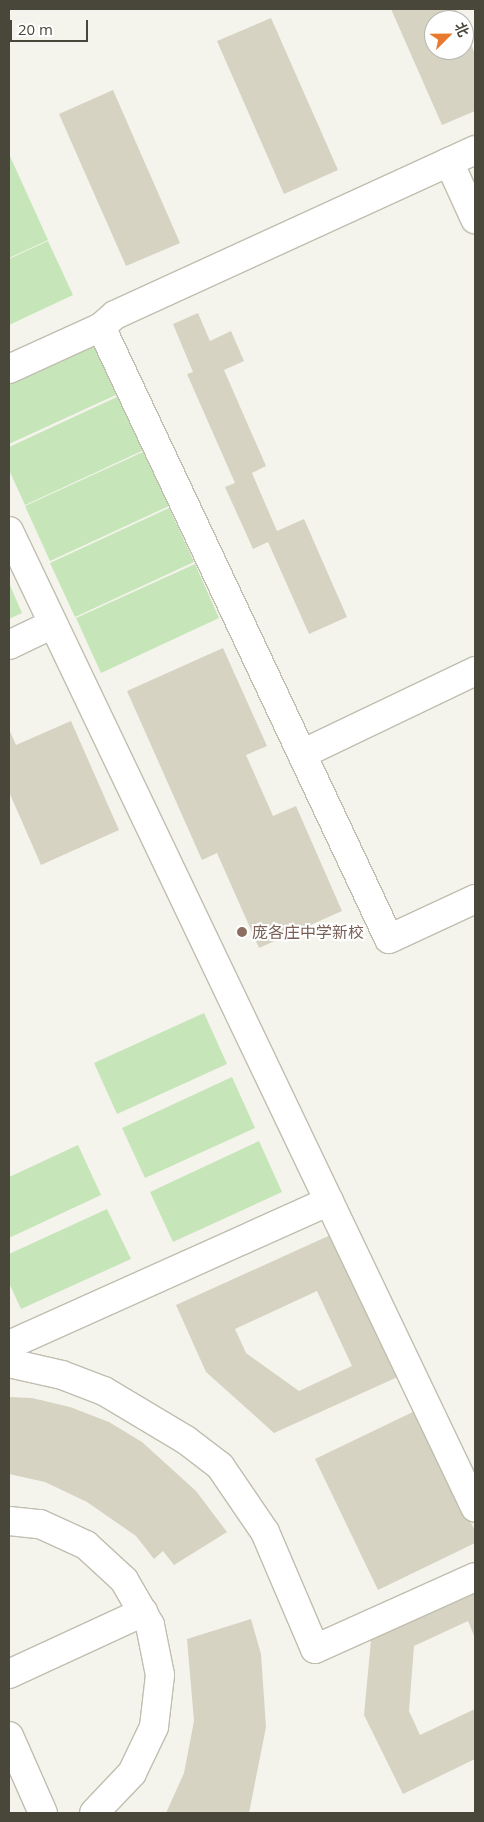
<!DOCTYPE html>
<meta charset="utf-8">
<style>
body{margin:0}
#map{position:relative;width:484px;height:1822px;overflow:hidden;background:#f5f4ec;font-family:"Open Sans","Noto Sans SC",sans-serif}
div>[style]{position:absolute}
.green>*{inset:0;background:#c6e5b9}
.building>*{inset:0;background:#d6d3c2}
.roads{filter:drop-shadow(1px 0 #c0beaf) drop-shadow(-1px 0 #c0beaf) drop-shadow(0 1px #c0beaf) drop-shadow(0 -1px #c0beaf)}
.minor>*{height:28px;margin:-14px;padding:0 14px;transform-origin:14px;border-radius:14px;background:#fff}
.dots>*{width:14px;height:14px;translate:-50% -50%;box-sizing:border-box;border:2px solid #fff;border-radius:50%}
span{translate:-50% -50%;white-space:nowrap;text-align:center;line-height:1.15;-webkit-text-stroke:4px #fff;paint-order:stroke}
.education-label{font-size:16px;color:#785e54}
.left{translate:0 -50%;text-align:left}
.frame{position:absolute;inset:0;border:10px solid #49473a;pointer-events:none}
.north{position:absolute;left:424px;top:10px;width:50px;height:50px;box-sizing:border-box;background:#fff;border:1px solid #b6b5b0;border-radius:50%;rotate:67deg;font-size:14px;font-weight:700;line-height:20px;text-align:center;color:#49473a}
.north::after{content:'';display:block;margin:auto;width:18px;height:22px;background:#e9792f;clip-path:polygon(50% 0,100% 100%,50% 72%,0 100%)}
.scale{position:absolute;left:10px;top:20px;width:78px;height:22px;box-sizing:border-box;border:2px solid #49473a;border-top:0;padding-left:6px;font-size:15px;line-height:18px;white-space:nowrap;color:#49473a;-webkit-text-stroke:4px #fff;paint-order:stroke}
</style>
<div id="map">
<div class="green">
<div style="clip-path:polygon(9px 154px,48px 240px,9px 258px)"></div>
<div style="clip-path:polygon(48px 241px,73px 295px,9px 325px,9px 259px)"></div>
<div style="clip-path:polygon(93px 340px,118px 394px,9px 444px,9px 379px)"></div>
<div style="clip-path:polygon(119px 396px,144px 450px,25px 505px,9px 470px,9px 447px)"></div>
<div style="clip-path:polygon(145px 451px,169px 506px,50px 561px,25px 506px)"></div>
<div style="clip-path:polygon(169px 508px,194px 562px,75px 617px,50px 563px)"></div>
<div style="clip-path:polygon(195px 564px,219px 618px,101px 673px,76px 618px)"></div>
<div style="clip-path:polygon(9px 583px,22px 613px,9px 619px)"></div>
<div style="clip-path:polygon(204px 1013px,227px 1064px,117px 1114px,94px 1063px)"></div>
<div style="clip-path:polygon(232px 1077px,255px 1128px,145px 1178px,122px 1128px)"></div>
<div style="clip-path:polygon(259px 1141px,282px 1192px,173px 1242px,150px 1192px)"></div>
<div style="clip-path:polygon(78px 1145px,101px 1195px,9px 1238px,9px 1177px)"></div>
<div style="clip-path:polygon(107px 1209px,131px 1259px,21px 1309px,9px 1283px,9px 1254px)"></div>
</div>
<div class="building">
<div style="clip-path:polygon(391px 9px,456px 9px,460px 20px,434px 20px,434px 50px,464px 50px,464px 28px,475px 54px,475px 111px,442px 125px)"></div>
<div style="clip-path:polygon(271px 18px,338px 170px,284px 194px,217px 41px)"></div>
<div style="clip-path:polygon(113px 90px,180px 243px,126px 266px,59px 114px)"></div>
<div style="clip-path:polygon(198px 313px,210px 341px,231px 331px,244px 361px,224px 370px,266px 466px,252px 473px,277px 531px,304px 519px,347px 617px,309px 634px,268px 542px,253px 549px,225px 487px,235px 483px,187px 374px,193px 372px,173px 324px)"></div>
<div style="clip-path:polygon(223px 648px,267px 746px,246px 755px,273px 816px,296px 806px,342px 911px,259px 948px,217px 853px,202px 860px,127px 691px)"></div>
<div style="clip-path:polygon(71px 721px,119px 830px,41px 865px,9px 792px,9px 729px,16px 745px)"></div>
<div style="clip-path:polygon(evenodd,337px 1232px,402px 1375px,274px 1433px,206px 1372px,176px 1305px,337px 1232px,317px 1291px,352px 1366px,299px 1391px,246px 1353px,235px 1329px,317px 1291px)"></div>
<div style="clip-path:polygon(9px 1397px,32px 1398px,70px 1407px,109px 1422px,142px 1442px,196px 1491px,227px 1532px,174px 1565px,163px 1551px,154px 1559px,136px 1536px,87px 1502px,45px 1482px,9px 1474px)"></div>
<div style="clip-path:polygon(417px 1410px,475px 1531px,475px 1543px,378px 1590px,315px 1459px)"></div>
<div style="clip-path:polygon(475px 1589px,475px 1638px,468px 1621px,414px 1646px,409px 1711px,420px 1735px,475px 1709px,475px 1759px,403px 1794px,364px 1715px,371px 1640px)"></div>
<div style="clip-path:polygon(251px 1619px,261px 1654px,266px 1727px,249px 1813px,166px 1813px,184px 1773px,194px 1721px,187px 1639px)"></div>
</div>
<div class="roads">
<div class="minor">
<div style="left:449px;top:162px;width:63px;rotate:65.5deg"></div>
<div style="left:101px;top:327px;width:676px;rotate:64.8deg"></div>
<div style="left:389px;top:939px;width:95px;rotate:-24.9deg"></div>
<div style="left:9px;top:369px;width:101px;rotate:-24.5deg"></div>
<div style="left:101px;top:327px;width:18px;rotate:-41deg"></div>
<div style="left:115px;top:315px;width:396px;rotate:-24.6deg"></div>
<div style="left:9px;top:531px;width:1082px;rotate:64.48deg"></div>
<div style="left:9px;top:645px;width:49px;rotate:-25.5deg"></div>
<div style="left:302px;top:754px;width:192px;rotate:-25.6deg"></div>
<div style="left:9px;top:1345px;width:351px;rotate:-24.2deg"></div>
<div style="left:9px;top:1363px;width:54px;rotate:12.8deg"></div>
<div style="left:62px;top:1375px;width:45px;rotate:20.9deg"></div>
<div style="left:104px;top:1391px;width:96px;rotate:30.9deg"></div>
<div style="left:186px;top:1440px;width:43px;rotate:37.4deg"></div>
<div style="left:220px;top:1466px;width:80px;rotate:55.7deg"></div>
<div style="left:265px;top:1532px;width:127px;rotate:66.9deg"></div>
<div style="left:315px;top:1649px;width:175px;rotate:-24.2deg"></div>
<div style="left:9px;top:1521px;width:31px;rotate:6deg"></div>
<div style="left:40px;top:1524px;width:51px;rotate:24.5deg"></div>
<div style="left:86px;top:1545px;width:52px;rotate:42.6deg"></div>
<div style="left:124px;top:1580px;width:52px;rotate:60deg"></div>
<div style="left:150px;top:1625px;width:51px;rotate:78.7deg"></div>
<div style="left:160px;top:1675px;width:52px;rotate:96.6deg"></div>
<div style="left:154px;top:1727px;width:51px;rotate:115.6deg"></div>
<div style="left:132px;top:1773px;width:55px;rotate:133.5deg"></div>
<div style="left:9px;top:1674px;width:148px;rotate:-24.8deg"></div>
<div style="left:9px;top:1736px;width:84px;rotate:66.2deg"></div>
</div>
</div>
<div class="dots">
<div style="left:242px;top:932px;background:#8d6e63"></div>
</div>
<div class="education-label">
<span class="left" style="left:252px;top:932px">庞各庄中学新校</span>
</div>
<div class="frame"></div>
<div class="north">北</div>
<div class="scale">20 m</div>
</div>
